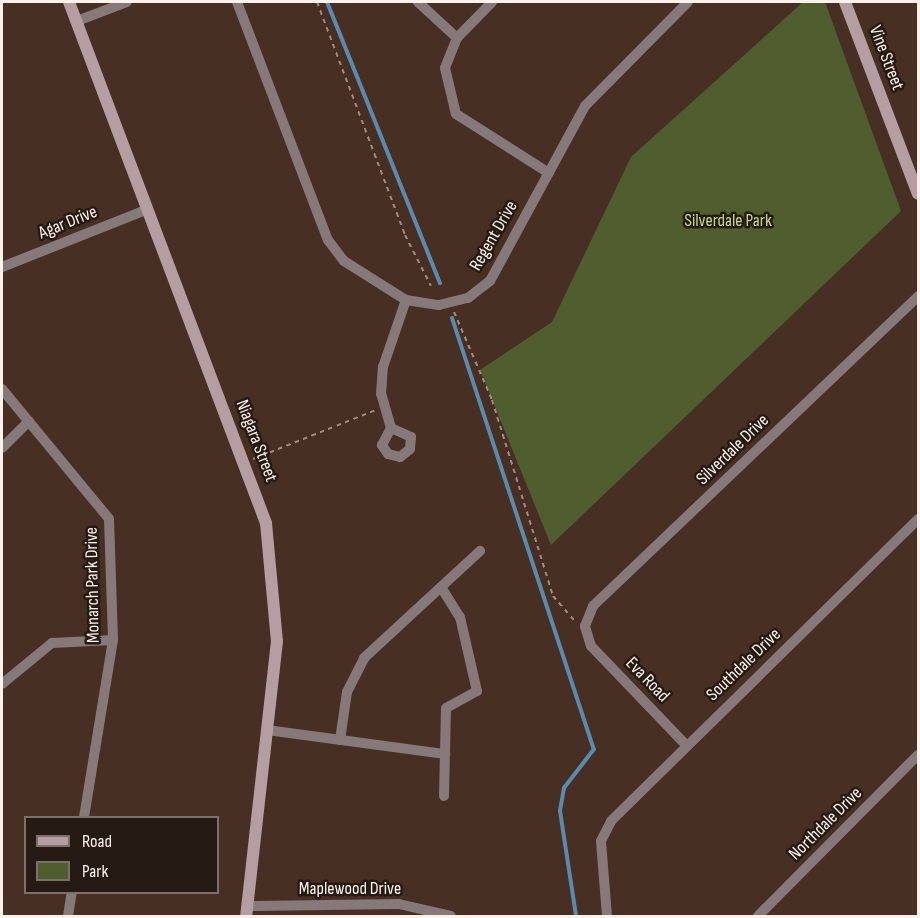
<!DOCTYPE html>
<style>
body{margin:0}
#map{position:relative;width:920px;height:918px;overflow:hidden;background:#472f23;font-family:"Sofia Sans Condensed",sans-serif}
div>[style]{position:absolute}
.green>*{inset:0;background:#4f5d2f}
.stream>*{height:4px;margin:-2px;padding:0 2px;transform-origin:2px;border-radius:2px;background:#5a8baf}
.path>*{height:2px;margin-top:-1px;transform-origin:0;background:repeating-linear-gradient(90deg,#9f8c83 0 4.5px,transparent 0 9px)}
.street>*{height:10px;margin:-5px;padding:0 5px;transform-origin:5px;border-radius:5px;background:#87787a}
.secondary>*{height:12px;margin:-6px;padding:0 6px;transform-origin:6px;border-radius:6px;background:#b59ea1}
span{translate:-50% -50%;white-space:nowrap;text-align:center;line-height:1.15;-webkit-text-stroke:5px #251a14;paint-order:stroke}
.street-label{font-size:18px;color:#fff2eb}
.park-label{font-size:18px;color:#c1da8b}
.frame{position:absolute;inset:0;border:3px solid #fff2eb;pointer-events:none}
.legend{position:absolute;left:24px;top:816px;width:195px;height:78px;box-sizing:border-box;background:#251a14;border:2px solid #7c706a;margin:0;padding:8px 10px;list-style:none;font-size:18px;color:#fff2eb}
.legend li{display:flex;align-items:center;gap:12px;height:30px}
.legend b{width:30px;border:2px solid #7c706a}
</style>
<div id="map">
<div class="green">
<div style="clip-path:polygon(803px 2px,825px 2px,901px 211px,551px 545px,480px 370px,552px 322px,631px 157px)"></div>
</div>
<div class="stream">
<div style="left:327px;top:2px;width:303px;rotate:68.1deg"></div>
<div style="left:452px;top:318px;width:454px;rotate:71.8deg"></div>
<div style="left:594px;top:749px;width:49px;rotate:127.6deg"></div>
<div style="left:564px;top:788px;width:23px;rotate:100deg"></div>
<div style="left:560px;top:811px;width:106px;rotate:81.3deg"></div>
</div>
<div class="path">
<div style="left:317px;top:2px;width:249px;rotate:69.3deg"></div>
<div style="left:405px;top:235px;width:57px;rotate:63deg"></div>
<div style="left:454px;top:312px;width:96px;rotate:66.6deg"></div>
<div style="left:492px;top:400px;width:205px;rotate:72.7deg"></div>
<div style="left:553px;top:596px;width:32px;rotate:49deg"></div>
<div style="left:253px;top:459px;width:132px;rotate:-21.7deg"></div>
</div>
<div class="street">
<div style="left:237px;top:2px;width:255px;rotate:69.1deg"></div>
<div style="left:328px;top:240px;width:26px;rotate:53deg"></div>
<div style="left:344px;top:261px;width:73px;rotate:32.2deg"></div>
<div style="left:406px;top:300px;width:33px;rotate:9deg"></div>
<div style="left:439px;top:305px;width:30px;rotate:-14deg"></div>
<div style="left:468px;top:298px;width:28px;rotate:-38deg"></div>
<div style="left:490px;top:281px;width:199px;rotate:-61.5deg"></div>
<div style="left:585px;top:106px;width:146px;rotate:-45.3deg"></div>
<div style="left:418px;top:2px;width:53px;rotate:42.7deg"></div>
<div style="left:492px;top:2px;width:50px;rotate:134.2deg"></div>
<div style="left:457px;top:38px;width:32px;rotate:112deg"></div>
<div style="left:445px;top:68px;width:47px;rotate:76.6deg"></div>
<div style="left:456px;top:114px;width:110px;rotate:32.4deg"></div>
<div style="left:77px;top:21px;width:53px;rotate:-20.8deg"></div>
<div style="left:2px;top:267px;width:155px;rotate:-21.6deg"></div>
<div style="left:2px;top:389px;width:168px;rotate:50.5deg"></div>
<div style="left:109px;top:519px;width:121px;rotate:88.1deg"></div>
<div style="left:113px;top:640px;width:180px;rotate:99.3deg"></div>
<div style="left:391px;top:428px;width:22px;rotate:24deg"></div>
<div style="left:411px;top:437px;width:12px;rotate:95deg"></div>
<div style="left:410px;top:449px;width:13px;rotate:141deg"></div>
<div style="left:400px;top:457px;width:12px;rotate:-166deg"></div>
<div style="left:388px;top:454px;width:11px;rotate:-124deg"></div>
<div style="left:382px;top:445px;width:19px;rotate:-62deg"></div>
<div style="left:391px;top:428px;width:35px;rotate:-106deg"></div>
<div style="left:381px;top:394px;width:27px;rotate:-86deg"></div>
<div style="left:383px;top:367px;width:71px;rotate:-71.1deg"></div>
<div style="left:2px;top:448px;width:38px;rotate:-45deg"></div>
<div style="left:441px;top:587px;width:36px;rotate:58deg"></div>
<div style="left:460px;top:617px;width:76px;rotate:77.1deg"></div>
<div style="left:477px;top:691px;width:35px;rotate:151deg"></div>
<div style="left:446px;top:708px;width:88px;rotate:91.3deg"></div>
<div style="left:2px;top:684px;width:65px;rotate:-39.4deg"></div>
<div style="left:52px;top:643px;width:61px;rotate:-2.8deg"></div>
<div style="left:267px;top:730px;width:180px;rotate:7.7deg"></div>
<div style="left:340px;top:740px;width:49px;rotate:-81.7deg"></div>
<div style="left:347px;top:692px;width:38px;rotate:-63deg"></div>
<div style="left:364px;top:658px;width:158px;rotate:-42.7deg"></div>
<div style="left:686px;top:745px;width:137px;rotate:-133.8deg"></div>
<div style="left:591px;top:646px;width:21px;rotate:-107deg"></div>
<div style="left:585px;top:626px;width:22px;rotate:-68deg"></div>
<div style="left:593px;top:606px;width:449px;rotate:-43.6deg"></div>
<div style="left:248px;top:906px;width:151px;rotate:-0.8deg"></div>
<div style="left:399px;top:904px;width:53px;rotate:13deg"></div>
<div style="left:68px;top:916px;width:24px;rotate:-81deg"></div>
<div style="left:607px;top:916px;width:75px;rotate:-94.6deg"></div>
<div style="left:601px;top:841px;width:22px;rotate:-63deg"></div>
<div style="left:611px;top:821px;width:431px;rotate:-44.5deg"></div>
<div style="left:758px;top:916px;width:227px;rotate:-45.2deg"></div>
</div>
<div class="secondary">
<div style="left:69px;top:2px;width:557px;rotate:69.29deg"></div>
<div style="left:266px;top:523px;width:119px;rotate:84.7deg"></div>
<div style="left:277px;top:641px;width:277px;rotate:96.4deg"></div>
<div style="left:845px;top:2px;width:205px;rotate:69.2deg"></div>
</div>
<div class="street-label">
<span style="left:886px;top:58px;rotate:69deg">Vine Street</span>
<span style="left:68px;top:223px;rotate:-22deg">Agar Drive</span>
<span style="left:494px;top:236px;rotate:-60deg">Regent Drive</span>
<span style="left:256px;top:441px;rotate:69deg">Niagara Street</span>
<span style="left:733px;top:450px;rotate:-44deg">Silverdale Drive</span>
<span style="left:93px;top:585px;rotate:-91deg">Monarch Park Drive</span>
<span style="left:744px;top:665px;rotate:-44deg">Southdale Drive</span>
<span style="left:647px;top:680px;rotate:46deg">Eva Road</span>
<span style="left:826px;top:824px;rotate:-45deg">Northdale Drive</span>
<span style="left:350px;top:889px">Maplewood Drive</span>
</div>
<div class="park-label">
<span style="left:728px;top:221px">Silverdale Park</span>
</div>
<div class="frame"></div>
<ul class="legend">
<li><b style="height:8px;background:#b59ea1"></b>Road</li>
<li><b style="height:16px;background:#4f5d2f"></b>Park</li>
</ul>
</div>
